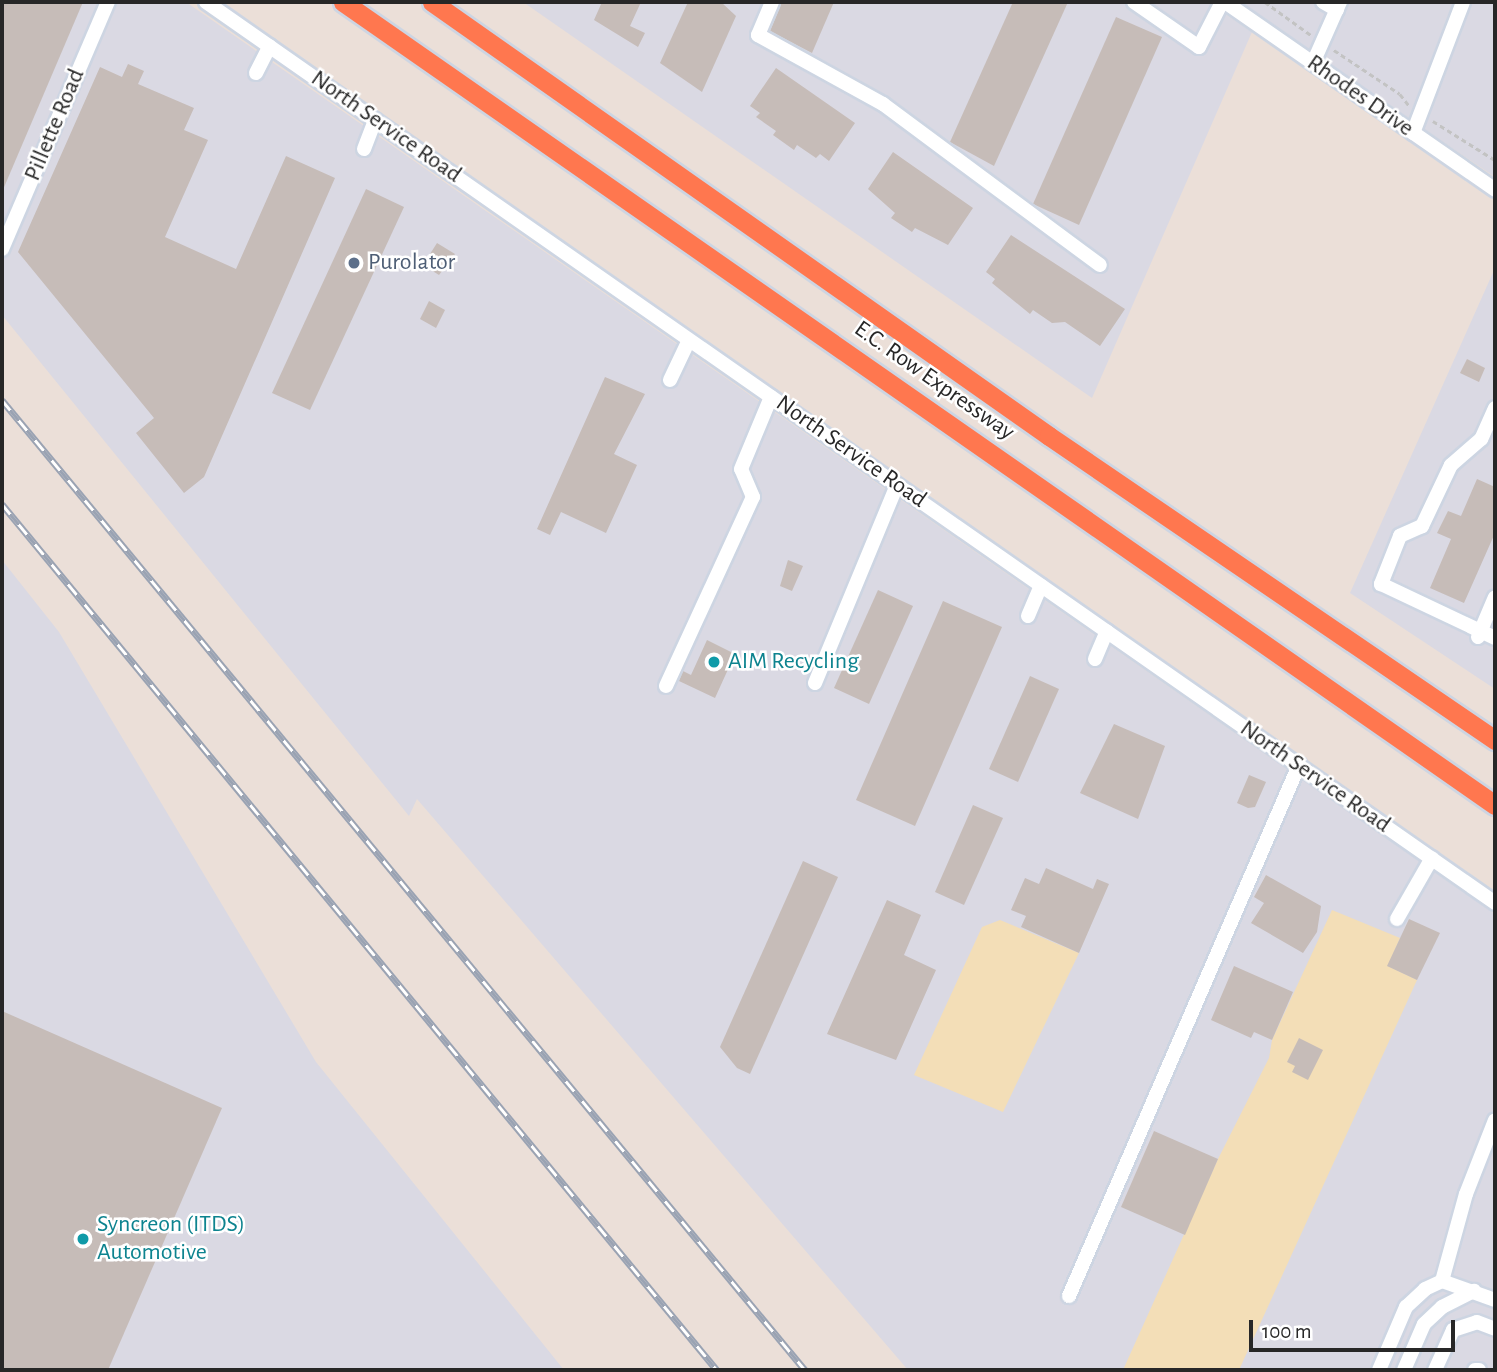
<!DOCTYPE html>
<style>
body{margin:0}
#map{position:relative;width:1497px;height:1372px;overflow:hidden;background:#ebdfd8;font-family:"Alegreya Sans",sans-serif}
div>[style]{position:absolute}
.industrial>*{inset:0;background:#dad9e3}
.sand>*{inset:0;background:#f3deb7}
.building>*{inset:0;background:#c6bcb8}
.path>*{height:2.5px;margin-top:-1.25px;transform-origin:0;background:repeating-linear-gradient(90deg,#c3c3c3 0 5px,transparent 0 8.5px)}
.roads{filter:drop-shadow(2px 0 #cdd5e2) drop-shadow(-2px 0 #cdd5e2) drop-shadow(0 2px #cdd5e2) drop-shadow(0 -2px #cdd5e2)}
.minor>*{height:14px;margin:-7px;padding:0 7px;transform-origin:7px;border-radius:7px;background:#fff}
.highway>*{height:19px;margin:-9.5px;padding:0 9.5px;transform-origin:9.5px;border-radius:9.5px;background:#ff774f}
.rail>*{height:7px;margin-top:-3.5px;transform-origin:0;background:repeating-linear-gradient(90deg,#fff 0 13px,#9aa3b3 0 26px);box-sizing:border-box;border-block:2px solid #9aa3b3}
.dots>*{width:19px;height:19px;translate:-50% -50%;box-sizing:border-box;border:4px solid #fff;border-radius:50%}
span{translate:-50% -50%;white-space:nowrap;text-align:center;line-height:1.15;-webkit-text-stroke:5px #fff;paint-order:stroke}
.street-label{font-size:24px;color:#272727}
.service-label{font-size:24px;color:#4e5e75}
.left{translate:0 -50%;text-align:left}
.culture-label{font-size:24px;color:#0d838f}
.frame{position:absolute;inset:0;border:4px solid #272727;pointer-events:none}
.scale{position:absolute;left:1249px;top:1320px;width:206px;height:32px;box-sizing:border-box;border:4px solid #272727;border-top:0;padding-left:9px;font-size:21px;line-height:24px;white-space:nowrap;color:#272727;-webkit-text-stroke:5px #fff;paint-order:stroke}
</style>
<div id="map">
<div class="industrial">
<div style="clip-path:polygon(2px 2px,186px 2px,1495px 914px,1495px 1370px,908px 1370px,417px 799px,409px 816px,2px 315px)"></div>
<div style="clip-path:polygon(523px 2px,1207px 2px,1252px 32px,1092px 398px)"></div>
<div style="clip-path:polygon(1240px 2px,1495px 2px,1495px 177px,1330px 65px)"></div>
<div style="clip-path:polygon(1495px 268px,1495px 689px,1350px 593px)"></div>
<div style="clip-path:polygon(2px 560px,59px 632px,316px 1062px,564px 1370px,2px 1370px)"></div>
</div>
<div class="sand">
<div style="clip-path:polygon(1332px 910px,1400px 938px,1388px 966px,1417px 980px,1239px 1370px,1123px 1370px,1218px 1159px,1269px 1058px,1272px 1040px)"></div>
<div style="clip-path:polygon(1000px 920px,1079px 953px,1003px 1112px,914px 1075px,982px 927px)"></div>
</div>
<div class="building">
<div style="clip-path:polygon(2px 2px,83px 2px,2px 192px)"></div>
<div style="clip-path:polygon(602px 2px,641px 2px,630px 26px,645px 33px,638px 47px,594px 20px)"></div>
<div style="clip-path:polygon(688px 2px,721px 2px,736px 16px,702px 92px,660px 63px)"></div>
<div style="clip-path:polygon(782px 2px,834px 2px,812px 53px,770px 31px)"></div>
<div style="clip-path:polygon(1013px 2px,1068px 2px,994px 166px,950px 142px)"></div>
<div style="clip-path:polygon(1116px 17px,1162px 37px,1079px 225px,1033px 204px)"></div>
<div style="clip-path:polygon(128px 64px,144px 71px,138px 84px,194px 108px,184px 130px,208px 140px,165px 237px,236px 269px,286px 156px,335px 178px,204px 477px,184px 493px,136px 433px,154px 418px,18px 252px,100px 67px,122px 77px)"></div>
<div style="clip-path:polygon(776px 68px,855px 123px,829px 161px,820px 154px,816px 158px,797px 145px,794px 150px,773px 135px,776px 131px,756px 117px,760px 113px,750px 106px)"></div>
<div style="clip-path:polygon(893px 152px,973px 208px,948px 245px,915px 228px,912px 232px,891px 218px,895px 213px,868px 189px)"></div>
<div style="clip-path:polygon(366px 189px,404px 207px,310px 410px,272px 393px)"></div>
<div style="clip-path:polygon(1011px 235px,1125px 309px,1100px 346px,1065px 322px,1052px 323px,1033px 310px,1030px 314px,992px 283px,995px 279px,986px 272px)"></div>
<div style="clip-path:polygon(437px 243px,455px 254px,439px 275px,423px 265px)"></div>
<div style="clip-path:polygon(429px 301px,445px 310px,436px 328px,420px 319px)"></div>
<div style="clip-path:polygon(1467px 359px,1485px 368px,1479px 382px,1460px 373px)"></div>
<div style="clip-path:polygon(605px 377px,645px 394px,614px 454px,637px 465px,606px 533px,561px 512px,550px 535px,537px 529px)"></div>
<div style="clip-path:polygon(1477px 479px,1495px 487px,1495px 533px,1464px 603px,1430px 588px,1451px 539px,1437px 533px,1448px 511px,1461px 516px)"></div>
<div style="clip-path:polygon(788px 560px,803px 566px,792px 591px,780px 586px)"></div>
<div style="clip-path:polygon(878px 590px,913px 606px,869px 704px,834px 688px)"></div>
<div style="clip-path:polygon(943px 601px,1002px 627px,915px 826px,856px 800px)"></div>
<div style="clip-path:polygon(707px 640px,735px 654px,715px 698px,679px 681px,683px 671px,691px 675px)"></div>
<div style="clip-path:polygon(1030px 676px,1059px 689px,1018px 782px,989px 769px)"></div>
<div style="clip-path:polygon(1114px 724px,1165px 746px,1138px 819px,1080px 793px)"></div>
<div style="clip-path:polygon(1249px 775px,1266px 782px,1255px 807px,1248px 808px,1237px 803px)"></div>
<div style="clip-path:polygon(973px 805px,1003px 818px,964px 905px,935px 892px)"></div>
<div style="clip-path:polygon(803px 861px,838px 877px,750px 1074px,737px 1068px,720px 1047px)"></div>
<div style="clip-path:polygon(1046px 868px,1093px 889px,1097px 879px,1109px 884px,1079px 953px,1021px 927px,1026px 916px,1011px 910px,1025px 878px,1039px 884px)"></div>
<div style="clip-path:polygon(1266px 875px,1321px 906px,1317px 932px,1303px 953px,1251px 923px,1264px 903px,1254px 897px)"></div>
<div style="clip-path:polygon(887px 900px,921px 915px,904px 955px,936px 970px,896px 1060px,827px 1034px)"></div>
<div style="clip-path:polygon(1409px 919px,1440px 933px,1417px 980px,1387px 966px)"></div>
<div style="clip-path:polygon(1234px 966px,1293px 992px,1272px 1040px,1254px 1032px,1251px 1038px,1211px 1020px)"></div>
<div style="clip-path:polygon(2px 1011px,222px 1108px,108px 1370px,2px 1370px)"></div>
<div style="clip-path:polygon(1299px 1038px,1323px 1050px,1308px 1080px,1292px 1072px,1295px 1066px,1287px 1062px)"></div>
<div style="clip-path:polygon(1154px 1131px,1218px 1159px,1185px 1235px,1121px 1207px)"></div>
</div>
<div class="path">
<div style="left:1265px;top:2px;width:57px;rotate:35.7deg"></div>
<div style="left:1334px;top:50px;width:79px;rotate:33.7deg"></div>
<div style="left:1400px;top:94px;width:16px;rotate:52deg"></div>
<div style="left:1433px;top:121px;width:73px;rotate:32.2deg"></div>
</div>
<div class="roads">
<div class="minor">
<div style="left:206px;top:2px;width:1573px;rotate:34.95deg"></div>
<div style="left:772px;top:2px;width:36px;rotate:113deg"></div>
<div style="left:758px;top:35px;width:143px;rotate:28.9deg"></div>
<div style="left:883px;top:104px;width:270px;rotate:36.6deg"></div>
<div style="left:1134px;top:2px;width:79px;rotate:34.7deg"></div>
<div style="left:1199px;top:47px;width:51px;rotate:-62.9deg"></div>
<div style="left:1225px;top:2px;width:329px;rotate:34.8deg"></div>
<div style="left:1323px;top:2px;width:16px;rotate:30deg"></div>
<div style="left:1313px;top:63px;width:67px;rotate:-66.1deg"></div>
<div style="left:256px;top:73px;width:30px;rotate:-63deg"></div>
<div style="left:1413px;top:133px;width:140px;rotate:-69.1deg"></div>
<div style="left:364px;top:149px;width:31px;rotate:-69deg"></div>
<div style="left:2px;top:249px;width:269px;rotate:-66.8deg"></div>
<div style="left:670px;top:380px;width:44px;rotate:-64.6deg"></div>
<div style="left:1495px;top:408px;width:34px;rotate:114deg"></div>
<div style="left:1481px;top:439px;width:40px;rotate:139deg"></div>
<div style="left:1451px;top:465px;width:68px;rotate:115.4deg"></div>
<div style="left:1422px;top:526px;width:24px;rotate:156deg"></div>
<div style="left:1400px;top:536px;width:52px;rotate:111.6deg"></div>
<div style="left:1381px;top:584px;width:126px;rotate:25.3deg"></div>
<div style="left:1028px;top:616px;width:33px;rotate:-67deg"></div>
<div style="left:1478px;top:637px;width:43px;rotate:-67deg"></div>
<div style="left:1095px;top:659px;width:30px;rotate:-67deg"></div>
<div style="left:815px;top:683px;width:214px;rotate:-67.5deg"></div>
<div style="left:666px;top:686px;width:208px;rotate:-65.3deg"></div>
<div style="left:753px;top:497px;width:30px;rotate:-113deg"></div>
<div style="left:741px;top:469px;width:78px;rotate:-67.4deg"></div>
<div style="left:1397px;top:919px;width:70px;rotate:-60.2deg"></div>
<div style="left:1442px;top:1281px;width:90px;rotate:-74.6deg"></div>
<div style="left:1466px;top:1194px;width:79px;rotate:-68.6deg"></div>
<div style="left:1069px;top:1296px;width:579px;rotate:-66.58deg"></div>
<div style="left:1379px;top:1370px;width:69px;rotate:-66.8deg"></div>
<div style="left:1406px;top:1307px;width:26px;rotate:-43deg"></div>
<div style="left:1425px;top:1289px;width:19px;rotate:-25deg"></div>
<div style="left:1442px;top:1281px;width:56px;rotate:19.7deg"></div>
<div style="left:1404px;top:1370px;width:50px;rotate:-66.5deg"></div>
<div style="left:1424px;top:1324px;width:25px;rotate:-43deg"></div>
<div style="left:1442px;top:1307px;width:36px;rotate:-27deg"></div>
<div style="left:1435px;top:1370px;width:44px;rotate:-65.8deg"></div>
<div style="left:1453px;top:1330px;width:25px;rotate:-18deg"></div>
<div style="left:1477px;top:1322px;width:19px;rotate:21deg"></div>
<div style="left:1475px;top:1370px;width:4px"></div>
</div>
<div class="highway">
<div style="left:343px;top:2px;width:1404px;rotate:34.88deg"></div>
<div style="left:432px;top:2px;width:754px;rotate:35.12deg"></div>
<div style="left:1049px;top:436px;width:540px;rotate:34.28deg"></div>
</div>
</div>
<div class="rail">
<div style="left:2px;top:400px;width:1259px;rotate:50.38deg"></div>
<div style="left:2px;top:504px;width:1123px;rotate:50.46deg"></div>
</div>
<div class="dots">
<div style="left:354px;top:263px;background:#5c6f8a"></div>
<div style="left:714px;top:662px;background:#0f9aa8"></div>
<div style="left:83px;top:1239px;background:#0f9aa8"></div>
</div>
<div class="street-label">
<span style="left:1360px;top:96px;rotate:35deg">Rhodes Drive</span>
<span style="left:55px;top:125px;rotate:-67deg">Pillette Road</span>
<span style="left:386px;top:127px;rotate:35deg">North Service Road</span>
<span style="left:934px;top:381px;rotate:35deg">E.C. Row Expressway</span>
<span style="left:851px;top:452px;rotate:35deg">North Service Road</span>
<span style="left:1315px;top:777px;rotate:35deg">North Service Road</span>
</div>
<div class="service-label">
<span class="left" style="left:368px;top:263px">Purolator</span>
</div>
<div class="culture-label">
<span class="left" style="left:728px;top:662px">AIM Recycling</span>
<span class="left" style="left:97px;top:1239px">Syncreon (ITDS)<br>Automotive</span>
</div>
<div class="frame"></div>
<div class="scale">100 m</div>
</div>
